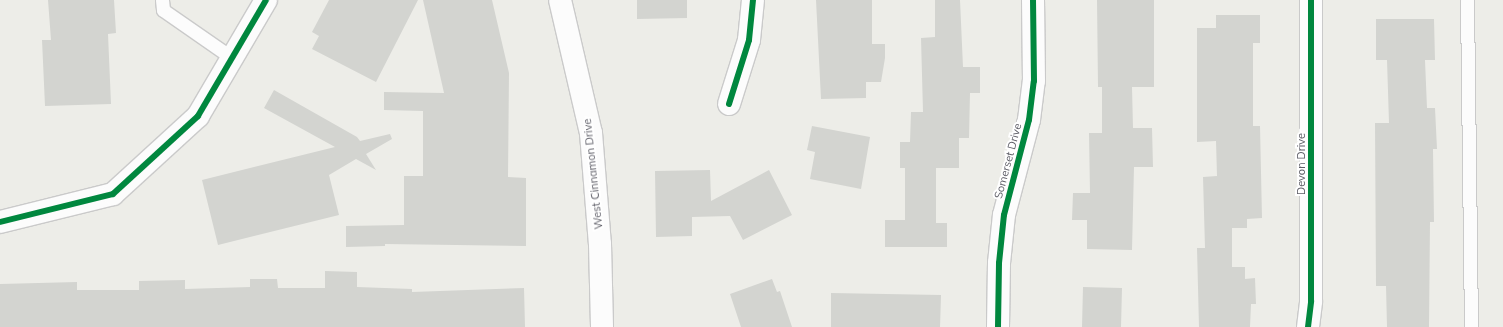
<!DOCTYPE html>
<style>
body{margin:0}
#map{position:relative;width:1503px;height:327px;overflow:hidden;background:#edede8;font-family:Mulish,sans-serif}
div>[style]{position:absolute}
.building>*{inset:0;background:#d3d4d0}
.roads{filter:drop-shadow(1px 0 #cacaca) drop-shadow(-1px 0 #cacaca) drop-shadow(0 1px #cacaca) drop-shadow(0 -1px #cacaca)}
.lane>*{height:13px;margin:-6.5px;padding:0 6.5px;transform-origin:6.5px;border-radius:6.5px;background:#fcfcfc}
.street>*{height:22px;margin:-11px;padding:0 11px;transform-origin:11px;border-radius:11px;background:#fcfcfc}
.secondary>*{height:22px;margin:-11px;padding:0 11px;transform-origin:11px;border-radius:11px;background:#fcfcfc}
.cycleway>*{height:6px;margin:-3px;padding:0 3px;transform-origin:3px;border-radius:3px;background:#00873e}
span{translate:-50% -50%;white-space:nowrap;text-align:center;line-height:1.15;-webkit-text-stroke:4px #fff;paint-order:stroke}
.street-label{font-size:11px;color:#5d5d66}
</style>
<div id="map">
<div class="building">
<div style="clip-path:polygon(48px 0,114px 0,116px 33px,108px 34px,111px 104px,45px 106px,42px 40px,51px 40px)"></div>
<div style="clip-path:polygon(329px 0,418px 0,376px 82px,312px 49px,319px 36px,312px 32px)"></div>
<div style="clip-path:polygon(423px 0,492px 0,509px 73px,508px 177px,526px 178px,526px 246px,385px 244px,385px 246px,346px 247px,346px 226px,404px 225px,404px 176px,423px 176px,423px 111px,384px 110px,384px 92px,444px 93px)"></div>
<div style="clip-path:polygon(637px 0,687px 0,687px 18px,637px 19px)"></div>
<div style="clip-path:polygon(816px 0,872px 0,872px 44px,885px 44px,885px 58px,881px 82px,866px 82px,866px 98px,821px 99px)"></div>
<div style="clip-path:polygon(935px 0,960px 0,963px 67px,980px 67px,980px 93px,970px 93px,969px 138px,959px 138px,959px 168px,936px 168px,936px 223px,947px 223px,947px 247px,885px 247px,885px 220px,905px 220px,905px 168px,900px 168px,900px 142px,910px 142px,911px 112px,923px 112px,921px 38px,935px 37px)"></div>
<div style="clip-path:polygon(1097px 0,1154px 0,1154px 87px,1132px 87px,1133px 128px,1152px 128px,1153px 167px,1134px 167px,1132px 250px,1087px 249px,1087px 220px,1072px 220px,1073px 193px,1090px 193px,1089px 133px,1102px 133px,1102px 87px,1098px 87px)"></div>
<div style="clip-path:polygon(1216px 15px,1260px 15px,1260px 43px,1253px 43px,1253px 126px,1260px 126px,1262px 218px,1247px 219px,1247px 228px,1232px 228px,1232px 267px,1245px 267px,1245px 279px,1255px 278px,1256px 304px,1251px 304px,1250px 327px,1199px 327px,1197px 248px,1205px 248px,1203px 177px,1217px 176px,1216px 141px,1197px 142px,1197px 28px,1216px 28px)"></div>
<div style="clip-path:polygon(1376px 19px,1434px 19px,1435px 60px,1425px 60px,1427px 108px,1435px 108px,1437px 149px,1433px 149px,1434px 222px,1430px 222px,1429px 327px,1387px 327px,1386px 286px,1376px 286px,1375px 123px,1389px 123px,1387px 60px,1376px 60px)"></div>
<div style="clip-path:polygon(274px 90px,357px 137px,360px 141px,390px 134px,392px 139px,366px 154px,376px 170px,356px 159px,329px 175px,339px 215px,218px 245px,202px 180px,335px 147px,264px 108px)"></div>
<div style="clip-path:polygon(812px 126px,870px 137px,861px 189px,810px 179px,815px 152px,807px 150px)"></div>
<div style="clip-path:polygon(710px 170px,711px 201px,769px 170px,792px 215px,743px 240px,730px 216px,692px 217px,692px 236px,656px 237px,655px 171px)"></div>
<div style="clip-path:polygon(325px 271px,357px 272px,357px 287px,412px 289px,412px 292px,524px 288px,525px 327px,0 327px,0 284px,77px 282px,77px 290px,139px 290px,139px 281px,185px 280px,185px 289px,250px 287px,250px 279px,277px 279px,278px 288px,325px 288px)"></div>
<div style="clip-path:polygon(772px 279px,777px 292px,780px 291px,792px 327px,741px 327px,730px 294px)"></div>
<div style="clip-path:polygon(1083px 287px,1122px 288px,1121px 327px,1082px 327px)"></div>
<div style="clip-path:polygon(831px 293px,941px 295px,940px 327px,831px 327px)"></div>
</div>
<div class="roads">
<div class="lane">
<div style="left:162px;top:0;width:10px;rotate:84deg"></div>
<div style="left:163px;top:10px;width:84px;rotate:34.8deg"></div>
<div style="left:1467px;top:0;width:327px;rotate:89.3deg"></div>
</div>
<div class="street">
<div style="left:729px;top:104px;width:67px;rotate:-72.6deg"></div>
<div style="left:749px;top:40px;width:40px;rotate:-84.3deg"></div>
<div style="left:0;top:222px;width:116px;rotate:-13.9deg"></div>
<div style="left:113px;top:194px;width:115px;rotate:-42.5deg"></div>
<div style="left:198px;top:116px;width:134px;rotate:-59.6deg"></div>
<div style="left:998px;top:327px;width:64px;rotate:-89.1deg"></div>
<div style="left:999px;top:263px;width:48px;rotate:-84.1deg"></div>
<div style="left:1004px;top:215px;width:98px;rotate:-75.3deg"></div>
<div style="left:1029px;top:120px;width:39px;rotate:-83deg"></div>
<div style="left:1034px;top:81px;width:81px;rotate:-90.7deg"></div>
<div style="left:1308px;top:327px;width:26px;rotate:-83deg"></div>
<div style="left:1311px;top:301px;width:301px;rotate:-90deg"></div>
</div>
<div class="secondary">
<div style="left:560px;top:0;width:137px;rotate:76.9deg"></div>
<div style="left:591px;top:133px;width:111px;rotate:85.4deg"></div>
<div style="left:600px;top:244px;width:83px;rotate:88.6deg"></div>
</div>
</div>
<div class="cycleway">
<div style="left:729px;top:104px;width:67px;rotate:-72.6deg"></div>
<div style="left:749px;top:40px;width:40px;rotate:-84.3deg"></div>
<div style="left:0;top:222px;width:116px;rotate:-13.9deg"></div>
<div style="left:113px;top:194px;width:115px;rotate:-42.5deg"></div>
<div style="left:198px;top:116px;width:134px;rotate:-59.6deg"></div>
<div style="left:998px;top:327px;width:64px;rotate:-89.1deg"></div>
<div style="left:999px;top:263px;width:48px;rotate:-84.1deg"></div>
<div style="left:1004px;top:215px;width:98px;rotate:-75.3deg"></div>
<div style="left:1029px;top:120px;width:39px;rotate:-83deg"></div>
<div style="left:1034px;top:81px;width:81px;rotate:-90.7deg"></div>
<div style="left:1308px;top:327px;width:26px;rotate:-83deg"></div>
<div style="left:1311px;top:301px;width:301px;rotate:-90deg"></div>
</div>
<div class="street-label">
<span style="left:1008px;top:161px;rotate:-75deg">Somerset Drive</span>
<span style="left:1301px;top:164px;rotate:-90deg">Devon Drive</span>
<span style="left:593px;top:174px;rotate:-96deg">West Cinnamon Drive</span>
</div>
</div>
